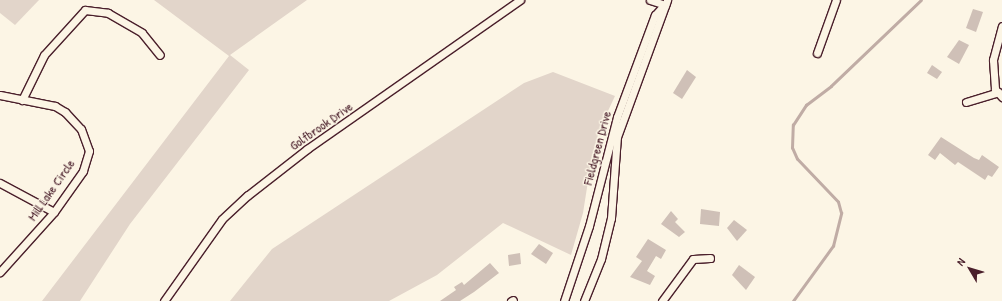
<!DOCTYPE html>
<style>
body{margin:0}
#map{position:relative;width:1002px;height:301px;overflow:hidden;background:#fcf5e5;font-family:"Patrick Hand",sans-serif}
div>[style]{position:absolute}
.green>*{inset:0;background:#e2d5ca}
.stream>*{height:2.5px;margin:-1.25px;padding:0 1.25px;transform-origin:1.25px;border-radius:1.25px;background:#c0aca5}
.building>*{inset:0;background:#cfc0b7}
.roads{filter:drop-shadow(1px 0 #4a1f2b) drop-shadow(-1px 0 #4a1f2b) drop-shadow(0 1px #4a1f2b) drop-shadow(0 -1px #4a1f2b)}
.minor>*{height:7px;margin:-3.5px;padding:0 3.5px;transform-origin:3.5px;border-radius:3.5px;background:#fcf5e5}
span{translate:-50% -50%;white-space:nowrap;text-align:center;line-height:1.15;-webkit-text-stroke:3px #fcf5e5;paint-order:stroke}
.street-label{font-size:13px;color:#4a1f2b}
.north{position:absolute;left:950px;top:249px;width:40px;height:40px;-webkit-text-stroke:3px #fcf5e5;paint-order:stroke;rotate:308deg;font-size:11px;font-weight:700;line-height:16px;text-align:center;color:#4a1f2b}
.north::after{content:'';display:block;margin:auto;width:14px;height:18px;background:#4a1f2b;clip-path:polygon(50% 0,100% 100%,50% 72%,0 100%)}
</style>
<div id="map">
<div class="green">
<div style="clip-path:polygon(0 0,39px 0,15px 25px,0 13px)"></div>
<div style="clip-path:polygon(154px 0,307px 0,230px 55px,249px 70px,130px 224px,80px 301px,42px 301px,229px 56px)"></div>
<div style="clip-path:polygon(553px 72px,615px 96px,600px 128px,592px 156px,583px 213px,571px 255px,503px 223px,437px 275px,389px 301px,230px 301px,272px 249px,524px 83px)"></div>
</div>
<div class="stream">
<div style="left:793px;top:301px;width:68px;rotate:-54deg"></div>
<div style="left:833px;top:246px;width:34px;rotate:-76deg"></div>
<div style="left:841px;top:213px;width:11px;rotate:-105deg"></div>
<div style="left:838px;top:202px;width:59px;rotate:-133.6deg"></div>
<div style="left:797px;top:159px;width:12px;rotate:-114deg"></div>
<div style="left:792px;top:148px;width:23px;rotate:-88deg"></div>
<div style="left:793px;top:125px;width:24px;rotate:-57deg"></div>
<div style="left:806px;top:105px;width:31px;rotate:-37deg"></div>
<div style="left:831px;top:86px;width:124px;rotate:-43.7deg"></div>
</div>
<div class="building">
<div style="clip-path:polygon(973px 9px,983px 12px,976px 32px,966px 28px)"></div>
<div style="clip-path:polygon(959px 40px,969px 45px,959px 64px,947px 57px)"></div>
<div style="clip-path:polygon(932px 65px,942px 72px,937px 79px,927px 73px)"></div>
<div style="clip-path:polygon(687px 70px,696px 77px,682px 99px,673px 93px)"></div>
<div style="clip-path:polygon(941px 137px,974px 158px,979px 160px,982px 155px,999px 167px,992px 177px,988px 175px,985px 180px,958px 162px,955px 165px,940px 153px,935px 160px,928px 155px)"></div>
<div style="clip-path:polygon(701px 209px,720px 212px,719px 226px,700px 224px)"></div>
<div style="clip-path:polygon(671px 211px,678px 219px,675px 222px,685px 232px,679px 237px,661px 224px)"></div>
<div style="clip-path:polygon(734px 220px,747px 230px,737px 241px,727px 228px)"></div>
<div style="clip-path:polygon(648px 239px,666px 250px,661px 259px,656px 256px,647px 271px,655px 276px,650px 285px,630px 277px,642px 261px,636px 257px)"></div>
<div style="clip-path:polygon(539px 244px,553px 253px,546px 264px,531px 254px)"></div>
<div style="clip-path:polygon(520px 253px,521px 264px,509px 266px,508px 255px)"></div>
<div style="clip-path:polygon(490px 263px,499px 273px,474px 292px,460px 301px,440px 301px,456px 290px,454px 287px,462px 282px,464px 285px)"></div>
<div style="clip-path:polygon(739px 265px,755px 277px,746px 290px,732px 275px)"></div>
</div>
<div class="roads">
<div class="minor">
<div style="left:650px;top:0;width:16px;rotate:18deg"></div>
<div style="left:1002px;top:26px;width:35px;rotate:105deg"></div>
<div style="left:993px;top:60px;width:29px;rotate:86deg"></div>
<div style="left:995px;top:89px;width:11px;rotate:49deg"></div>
<div style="left:817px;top:53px;width:56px;rotate:-70.3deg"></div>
<div style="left:0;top:95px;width:56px;rotate:11.3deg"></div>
<div style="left:55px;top:106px;width:12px;rotate:31deg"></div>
<div style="left:65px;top:112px;width:23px;rotate:47deg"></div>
<div style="left:81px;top:129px;width:23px;rotate:70deg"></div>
<div style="left:89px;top:151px;width:21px;rotate:107deg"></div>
<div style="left:83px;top:171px;width:50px;rotate:125.3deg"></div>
<div style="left:54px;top:212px;width:81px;rotate:132deg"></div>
<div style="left:22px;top:100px;width:50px;rotate:-63.9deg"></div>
<div style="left:44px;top:55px;width:61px;rotate:-47.7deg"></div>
<div style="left:85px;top:10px;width:23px;rotate:7deg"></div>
<div style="left:108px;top:13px;width:39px;rotate:30deg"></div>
<div style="left:142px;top:33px;width:28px;rotate:51deg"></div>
<div style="left:966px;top:102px;width:34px;rotate:-17deg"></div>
<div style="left:0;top:183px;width:61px;rotate:28.2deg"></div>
<div style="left:164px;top:301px;width:100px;rotate:-54.7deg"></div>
<div style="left:222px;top:219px;width:35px;rotate:-43deg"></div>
<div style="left:248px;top:195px;width:75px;rotate:-37.9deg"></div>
<div style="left:307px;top:149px;width:260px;rotate:-35deg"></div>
<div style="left:511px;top:301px;width:2px;rotate:-27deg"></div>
<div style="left:564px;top:301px;width:79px;rotate:-71.6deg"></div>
<div style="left:589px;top:226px;width:113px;rotate:-75.6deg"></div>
<div style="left:617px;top:117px;width:109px;rotate:-69.6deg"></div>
<div style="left:655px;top:15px;width:13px;rotate:-48deg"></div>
<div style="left:584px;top:301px;width:45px;rotate:-68deg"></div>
<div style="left:601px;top:259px;width:42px;rotate:-76.3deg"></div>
<div style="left:611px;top:218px;width:81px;rotate:-85.8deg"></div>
<div style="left:617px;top:137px;width:146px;rotate:-69.9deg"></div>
<div style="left:662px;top:301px;width:52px;rotate:-53.6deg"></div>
<div style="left:693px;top:259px;width:17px;rotate:-3deg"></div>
</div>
</div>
<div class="street-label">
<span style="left:321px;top:126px;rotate:-35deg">Golfbrook Drive</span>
<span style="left:597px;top:148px;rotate:-75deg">Fieldgreen Drive</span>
<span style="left:51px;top:190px;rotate:-55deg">Mill Lake Circle</span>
</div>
<div class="north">N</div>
</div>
